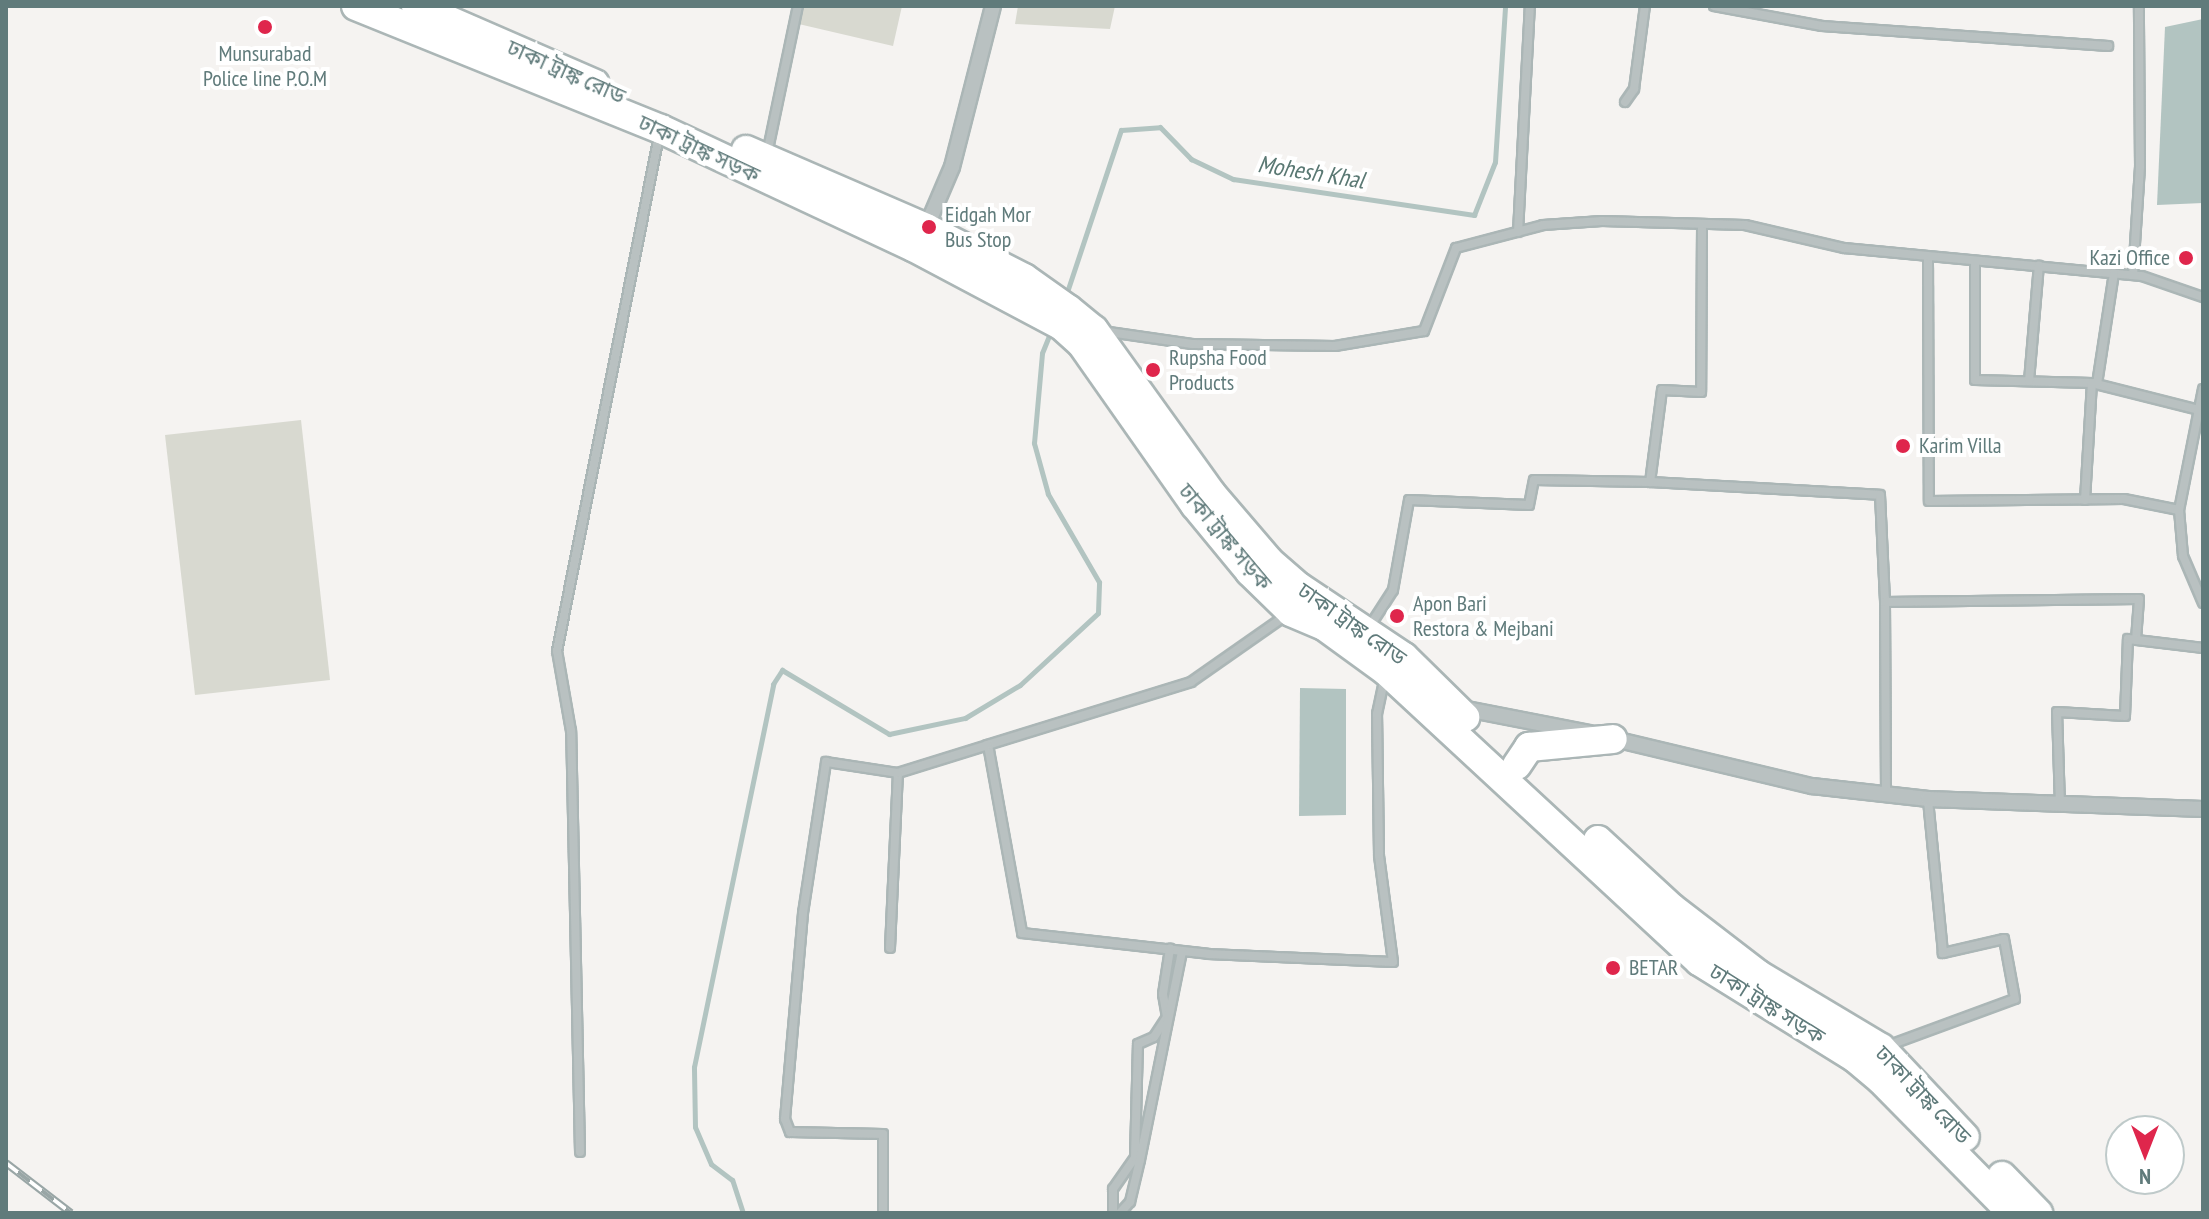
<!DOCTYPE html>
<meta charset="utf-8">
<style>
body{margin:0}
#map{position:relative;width:2209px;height:1219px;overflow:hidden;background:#f5f3f1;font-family:"PT Sans Narrow","Noto Sans Bengali",sans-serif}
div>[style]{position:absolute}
.green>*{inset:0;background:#d8d9d0}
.water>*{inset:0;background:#b2c4c1}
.stream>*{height:5px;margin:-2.5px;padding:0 2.5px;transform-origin:2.5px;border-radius:2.5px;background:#b2c4c1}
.roads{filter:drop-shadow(2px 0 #abb6b6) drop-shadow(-2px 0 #abb6b6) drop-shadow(0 2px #abb6b6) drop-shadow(0 -2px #abb6b6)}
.minor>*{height:8px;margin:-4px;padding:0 4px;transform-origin:4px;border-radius:4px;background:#b9c1c1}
.tertiary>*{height:14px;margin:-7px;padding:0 7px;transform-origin:7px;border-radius:7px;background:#b9c1c1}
.secondary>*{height:28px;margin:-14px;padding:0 14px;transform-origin:14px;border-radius:14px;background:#fff}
.rail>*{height:8px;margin-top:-4px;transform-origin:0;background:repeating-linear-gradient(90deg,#fff 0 15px,#99a6a6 0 30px);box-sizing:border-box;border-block:2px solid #99a6a6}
.dots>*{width:22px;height:22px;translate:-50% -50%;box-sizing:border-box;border:4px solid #fff;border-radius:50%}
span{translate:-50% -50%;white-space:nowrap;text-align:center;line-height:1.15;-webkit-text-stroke:8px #fff;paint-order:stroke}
.poi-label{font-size:22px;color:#607b7b}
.left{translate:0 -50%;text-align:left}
.right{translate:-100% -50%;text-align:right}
.street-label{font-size:22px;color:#607b7b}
.water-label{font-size:24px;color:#5a7873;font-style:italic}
.frame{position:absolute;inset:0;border:8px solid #607b7b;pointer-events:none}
.north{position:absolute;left:2105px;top:1115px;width:80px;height:80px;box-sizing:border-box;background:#fff;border:2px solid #bfcaca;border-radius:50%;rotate:180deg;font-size:22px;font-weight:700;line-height:32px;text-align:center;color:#607b7b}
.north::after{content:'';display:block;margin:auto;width:28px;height:36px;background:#df264c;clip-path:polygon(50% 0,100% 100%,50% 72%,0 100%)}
</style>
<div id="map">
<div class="green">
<div style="clip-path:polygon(793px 6px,902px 6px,893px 46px,790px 22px)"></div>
<div style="clip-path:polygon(1018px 6px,1115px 6px,1110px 29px,1015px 24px)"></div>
<div style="clip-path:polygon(301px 420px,330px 680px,195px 695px,165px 435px)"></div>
</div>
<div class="water">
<div style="clip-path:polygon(2203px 19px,2203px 203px,2157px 205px,2165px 27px)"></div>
<div style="clip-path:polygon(1300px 688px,1346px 689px,1346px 815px,1299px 816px)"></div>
</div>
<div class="stream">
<div style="left:1066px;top:295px;width:174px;rotate:-71.6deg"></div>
<div style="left:1121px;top:130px;width:39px;rotate:-4deg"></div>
<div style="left:1160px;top:127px;width:45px;rotate:45.9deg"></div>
<div style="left:1191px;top:159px;width:47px;rotate:25.5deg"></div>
<div style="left:1233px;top:179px;width:244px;rotate:8.5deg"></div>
<div style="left:1474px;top:215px;width:57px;rotate:-68.4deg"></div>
<div style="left:1495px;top:162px;width:156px;rotate:-86.3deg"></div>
<div style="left:743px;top:1213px;width:35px;rotate:-108deg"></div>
<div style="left:732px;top:1180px;width:26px;rotate:-143deg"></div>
<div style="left:711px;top:1164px;width:40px;rotate:-113.4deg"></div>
<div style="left:695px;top:1127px;width:60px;rotate:-91deg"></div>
<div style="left:694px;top:1067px;width:391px;rotate:-78.3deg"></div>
<div style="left:773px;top:684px;width:17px;rotate:-57deg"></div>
<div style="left:782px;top:670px;width:125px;rotate:30.9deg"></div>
<div style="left:889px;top:734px;width:78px;rotate:-11.9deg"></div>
<div style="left:965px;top:718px;width:64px;rotate:-31deg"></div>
<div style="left:1020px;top:685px;width:106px;rotate:-42.7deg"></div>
<div style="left:1098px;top:613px;width:31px;rotate:-88deg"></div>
<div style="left:1099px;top:582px;width:102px;rotate:-120.1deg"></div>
<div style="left:1048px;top:494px;width:53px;rotate:-105.4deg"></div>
<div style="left:1034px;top:443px;width:90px;rotate:-84.9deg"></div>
<div style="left:1042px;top:353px;width:24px;rotate:-68deg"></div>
</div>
<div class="roads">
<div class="minor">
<div style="left:1714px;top:6px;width:110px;rotate:10.5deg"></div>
<div style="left:1822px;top:26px;width:287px;rotate:4deg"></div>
<div style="left:1625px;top:102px;width:16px;rotate:-55deg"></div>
<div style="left:1634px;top:89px;width:84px;rotate:-82.5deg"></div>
<div style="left:767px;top:154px;width:151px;rotate:-78.2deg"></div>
<div style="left:1702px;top:227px;width:165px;rotate:90.3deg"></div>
<div style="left:1701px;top:392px;width:39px;rotate:-177deg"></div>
<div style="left:1662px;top:390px;width:93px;rotate:97.4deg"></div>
<div style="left:1650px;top:482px;width:230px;rotate:3.2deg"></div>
<div style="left:1880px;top:495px;width:107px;rotate:87.3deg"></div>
<div style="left:1518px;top:232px;width:226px;rotate:-87deg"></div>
<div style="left:1928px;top:258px;width:243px;rotate:89.8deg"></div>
<div style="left:1929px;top:501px;width:195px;rotate:-0.6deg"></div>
<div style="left:2124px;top:499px;width:56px;rotate:11.3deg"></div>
<div style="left:1975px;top:262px;width:118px;rotate:90deg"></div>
<div style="left:1975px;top:380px;width:117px;rotate:1.5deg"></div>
<div style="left:2092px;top:383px;width:110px;rotate:14.2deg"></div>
<div style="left:2133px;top:275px;width:109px;rotate:-86.3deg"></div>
<div style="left:2140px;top:166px;width:160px;rotate:-90.4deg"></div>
<div style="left:1102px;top:331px;width:91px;rotate:8.2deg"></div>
<div style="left:1192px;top:344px;width:143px;rotate:0.8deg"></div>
<div style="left:1335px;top:346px;width:90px;rotate:-9.6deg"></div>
<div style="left:1424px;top:331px;width:89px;rotate:-68.9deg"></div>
<div style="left:1456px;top:248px;width:90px;rotate:-14.8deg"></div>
<div style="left:1543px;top:225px;width:59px;rotate:-3.9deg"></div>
<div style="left:1602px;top:221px;width:143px;rotate:1.6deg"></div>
<div style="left:1745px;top:225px;width:102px;rotate:13.1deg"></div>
<div style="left:1844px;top:248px;width:299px;rotate:5.4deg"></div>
<div style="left:2142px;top:276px;width:65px;rotate:19deg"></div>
<div style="left:2029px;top:381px;width:116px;rotate:-85.1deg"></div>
<div style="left:2097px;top:384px;width:112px;rotate:-81.3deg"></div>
<div style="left:2203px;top:389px;width:123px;rotate:101.2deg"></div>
<div style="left:2179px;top:510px;width:46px;rotate:85deg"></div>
<div style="left:2183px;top:556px;width:51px;rotate:66.9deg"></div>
<div style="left:2085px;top:500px;width:117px;rotate:-86.6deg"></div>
<div style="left:1288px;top:614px;width:118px;rotate:145deg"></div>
<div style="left:1191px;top:682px;width:213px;rotate:162.8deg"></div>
<div style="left:988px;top:745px;width:191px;rotate:79.7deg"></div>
<div style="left:1022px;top:933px;width:187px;rotate:6.4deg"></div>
<div style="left:1208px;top:954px;width:185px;rotate:2.5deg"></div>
<div style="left:1393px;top:962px;width:108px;rotate:-97.5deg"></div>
<div style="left:1379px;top:855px;width:141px;rotate:-90.8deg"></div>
<div style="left:1377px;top:714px;width:35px;rotate:-78deg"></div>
<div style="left:1368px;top:629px;width:46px;rotate:-57.3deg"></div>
<div style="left:1393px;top:590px;width:91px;rotate:-79.9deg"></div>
<div style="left:1409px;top:500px;width:120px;rotate:2.4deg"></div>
<div style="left:1529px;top:505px;width:25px;rotate:-79deg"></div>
<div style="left:1534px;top:480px;width:116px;rotate:1deg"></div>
<div style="left:1886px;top:793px;width:191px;rotate:-90.3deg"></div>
<div style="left:1885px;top:602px;width:254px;rotate:-0.7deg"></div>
<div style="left:2139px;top:599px;width:41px;rotate:94.2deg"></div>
<div style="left:2060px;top:806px;width:94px;rotate:-91.8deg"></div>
<div style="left:2057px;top:712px;width:68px;rotate:3.4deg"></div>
<div style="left:2125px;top:716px;width:77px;rotate:-87.8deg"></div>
<div style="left:2128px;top:639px;width:76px;rotate:6.8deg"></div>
<div style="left:890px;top:948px;width:175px;rotate:-87.4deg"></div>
<div style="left:898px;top:773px;width:94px;rotate:-17.3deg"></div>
<div style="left:1887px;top:1046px;width:136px;rotate:-20.2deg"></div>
<div style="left:2015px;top:999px;width:61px;rotate:-100.4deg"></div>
<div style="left:2004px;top:939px;width:63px;rotate:167.1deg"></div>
<div style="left:1943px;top:953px;width:155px;rotate:-95.6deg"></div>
<div style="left:580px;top:1152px;width:421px;rotate:-91.2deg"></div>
<div style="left:571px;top:731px;width:81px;rotate:-99.9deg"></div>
<div style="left:557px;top:651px;width:525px;rotate:-78.8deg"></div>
<div style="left:883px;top:1213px;width:79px;rotate:-90deg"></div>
<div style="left:883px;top:1134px;width:93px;rotate:-178.8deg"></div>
<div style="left:790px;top:1132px;width:14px;rotate:-111deg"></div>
<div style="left:785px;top:1119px;width:207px;rotate:-85deg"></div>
<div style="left:803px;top:913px;width:153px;rotate:-81.3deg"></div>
<div style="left:826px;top:762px;width:73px;rotate:8.7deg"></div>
<div style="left:1113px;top:1213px;width:24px;rotate:-90deg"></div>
<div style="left:1113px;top:1189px;width:39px;rotate:-55deg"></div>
<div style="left:1135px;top:1157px;width:113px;rotate:-88.5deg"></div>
<div style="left:1138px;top:1044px;width:17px;rotate:-24deg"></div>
<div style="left:1154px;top:1037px;width:24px;rotate:-57deg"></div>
<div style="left:1167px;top:1017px;width:23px;rotate:-100deg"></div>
<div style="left:1163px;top:994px;width:46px;rotate:-81.2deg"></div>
<div style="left:1120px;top:1213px;width:15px;rotate:-48deg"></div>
<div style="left:1130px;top:1202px;width:43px;rotate:-76.6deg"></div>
<div style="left:1140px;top:1160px;width:213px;rotate:-78.6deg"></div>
</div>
<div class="tertiary">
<div style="left:926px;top:228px;width:66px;rotate:-66.9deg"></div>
<div style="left:952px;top:167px;width:166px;rotate:-75.7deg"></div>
<div style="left:1461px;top:708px;width:131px;rotate:11deg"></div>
<div style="left:1610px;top:738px;width:208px;rotate:13.4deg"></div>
<div style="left:1812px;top:786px;width:117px;rotate:6.4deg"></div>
<div style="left:1928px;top:799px;width:275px;rotate:2.1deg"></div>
</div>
<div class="secondary">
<div style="left:356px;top:6px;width:329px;rotate:22deg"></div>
<div style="left:661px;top:129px;width:278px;rotate:25.1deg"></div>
<div style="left:913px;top:247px;width:169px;rotate:27.9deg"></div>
<div style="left:1062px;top:326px;width:25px;rotate:42deg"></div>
<div style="left:1081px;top:343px;width:198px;rotate:54.9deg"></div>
<div style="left:1195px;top:505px;width:87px;rotate:50.6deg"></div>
<div style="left:1250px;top:572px;width:57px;rotate:44.3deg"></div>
<div style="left:1291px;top:612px;width:36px;rotate:23deg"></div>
<div style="left:1324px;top:626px;width:77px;rotate:36deg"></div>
<div style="left:1386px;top:671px;width:427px;rotate:42.8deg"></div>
<div style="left:1699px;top:961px;width:184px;rotate:31.9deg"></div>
<div style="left:1855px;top:1058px;width:35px;rotate:40deg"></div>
<div style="left:1882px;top:1081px;width:185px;rotate:45.4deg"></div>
<div style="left:416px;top:6px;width:195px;rotate:23.5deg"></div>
<div style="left:746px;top:150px;width:196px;rotate:23.4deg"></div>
<div style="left:926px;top:228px;width:110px;rotate:27deg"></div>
<div style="left:1024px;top:278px;width:54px;rotate:35.2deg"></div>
<div style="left:1068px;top:309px;width:33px;rotate:39deg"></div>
<div style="left:1094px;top:330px;width:201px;rotate:54.3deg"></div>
<div style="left:1211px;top:493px;width:89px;rotate:49.5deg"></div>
<div style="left:1269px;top:561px;width:40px;rotate:41deg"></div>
<div style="left:1299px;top:587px;width:126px;rotate:33.7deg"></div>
<div style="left:1404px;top:657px;width:86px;rotate:44.5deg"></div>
<div style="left:1517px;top:765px;width:22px;rotate:-56deg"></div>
<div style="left:1529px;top:747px;width:84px;rotate:-5.4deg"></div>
<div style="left:1598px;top:840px;width:100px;rotate:42.6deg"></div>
<div style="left:1672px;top:908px;width:110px;rotate:37.6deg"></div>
<div style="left:1759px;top:975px;width:142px;rotate:30.9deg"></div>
<div style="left:1881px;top:1048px;width:122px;rotate:46.7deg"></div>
<div style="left:2002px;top:1176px;width:52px;rotate:45.8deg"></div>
</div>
</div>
<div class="rail">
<div style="left:6px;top:1163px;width:82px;rotate:37.6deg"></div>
</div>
<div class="dots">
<div style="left:265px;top:27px;background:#df264c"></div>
<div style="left:929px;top:227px;background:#df264c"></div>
<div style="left:2186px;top:258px;background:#df264c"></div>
<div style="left:1153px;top:370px;background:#df264c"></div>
<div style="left:1903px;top:446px;background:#df264c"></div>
<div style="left:1397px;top:616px;background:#df264c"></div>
<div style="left:1613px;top:968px;background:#df264c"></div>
</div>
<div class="poi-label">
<span style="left:265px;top:66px">Munsurabad<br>Police line P.O.M</span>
<span class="left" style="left:945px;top:227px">Eidgah Mor<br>Bus Stop</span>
<span class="right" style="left:2170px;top:258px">Kazi Office</span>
<span class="left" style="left:1169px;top:370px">Rupsha Food<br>Products</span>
<span class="left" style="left:1919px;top:446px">Karim Villa</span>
<span class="left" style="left:1413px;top:616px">Apon Bari<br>Restora &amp; Mejbani</span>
<span class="left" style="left:1629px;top:968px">BETAR</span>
</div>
<div class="street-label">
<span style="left:566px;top:72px;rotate:24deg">ঢাকা ট্রাঙ্ক রোড</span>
<span style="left:699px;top:149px;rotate:25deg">ঢাকা ট্রাঙ্ক সড়ক</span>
<span style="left:1225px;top:537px;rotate:50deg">ঢাকা ট্রাঙ্ক সড়ক</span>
<span style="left:1352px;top:624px;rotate:35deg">ঢাকা ট্রাঙ্ক রোড</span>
<span style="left:1767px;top:1004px;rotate:32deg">ঢাকা ট্রাঙ্ক সড়ক</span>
<span style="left:1923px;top:1095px;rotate:46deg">ঢাকা ট্রাঙ্ক রোড</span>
</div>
<div class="water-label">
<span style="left:1311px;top:172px;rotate:9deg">Mohesh Khal</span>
</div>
<div class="frame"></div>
<div class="north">N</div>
</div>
